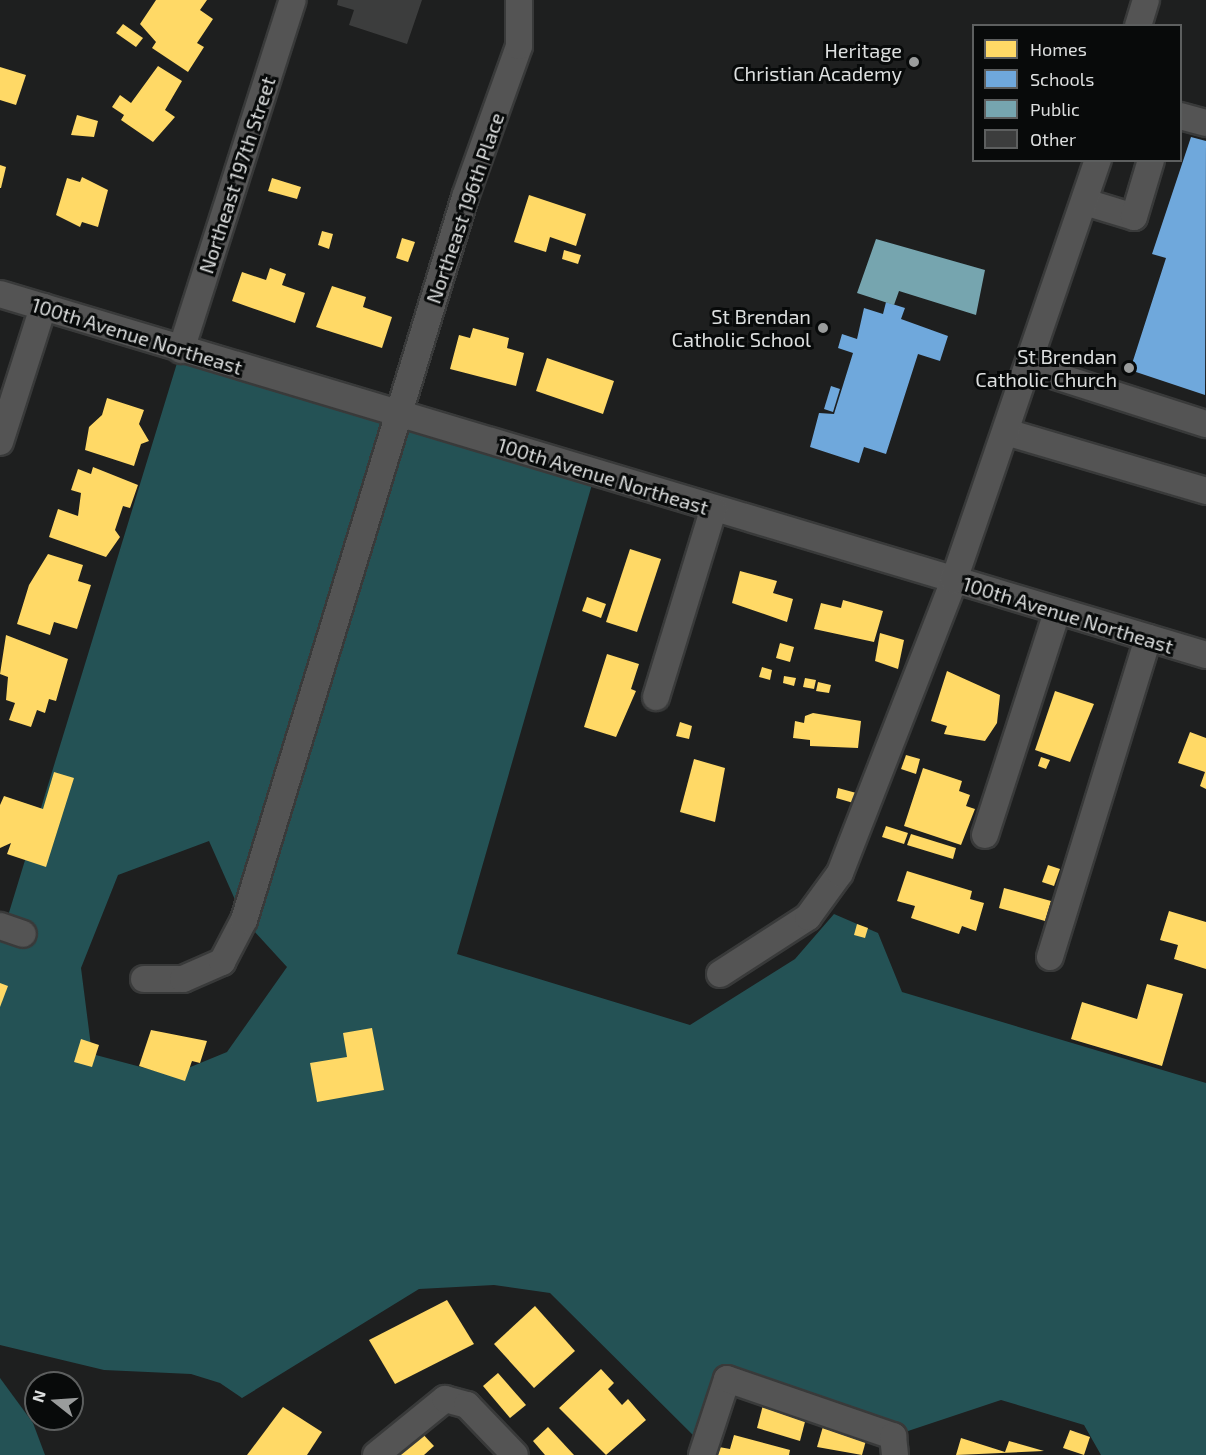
<!DOCTYPE html>
<style>
body{margin:0}
#map{position:relative;width:1206px;height:1455px;overflow:hidden;background:#1e1f1f;font-family:"Exo 2",sans-serif}
div>[style]{position:absolute}
.forest>*{inset:0;background:#245255}
.homes>*{inset:0;background:#ffd966}
.schools>*{inset:0;background:#6fa8dc}
.public>*{inset:0;background:#76a5af}
.building>*{inset:0;background:#3c3d3d}
.roads{filter:drop-shadow(2px 0 #393a3a) drop-shadow(-2px 0 #393a3a) drop-shadow(0 2px #393a3a) drop-shadow(0 -2px #393a3a)}
.minor>*{height:26px;margin:-13px;padding:0 13px;transform-origin:13px;border-radius:13px;background:#545454}
.dots>*{width:16px;height:16px;translate:-50% -50%;box-sizing:border-box;border:3px solid #080a0a;border-radius:50%}
span{translate:-50% -50%;white-space:nowrap;text-align:center;line-height:1.15;-webkit-text-stroke:6px #080a0a;paint-order:stroke}
.poi-label{font-size:20px;color:#dddfdf}
.right{translate:-100% -50%;text-align:right}
.street-label{font-size:20px;color:#dddfdf}
.legend{position:absolute;left:972px;top:24px;width:210px;height:138px;box-sizing:border-box;background:#080a0a;border:2px solid #5d5f5f;margin:0;padding:8px 10px;list-style:none;font-size:18px;color:#dddfdf}
.legend li{display:flex;align-items:center;gap:12px;height:30px}
.legend b{width:30px;border:2px solid #5d5f5f}
.north{position:absolute;left:24px;top:1371px;width:60px;height:60px;box-sizing:border-box;background:#080a0a;border:2px solid #5d5f5f;border-radius:50%;rotate:287deg;font-size:16px;font-weight:700;line-height:24px;text-align:center;color:#dddfdf}
.north::after{content:'';display:block;margin:auto;width:21px;height:27px;background:#9a9c9c;clip-path:polygon(50% 0,100% 100%,50% 72%,0 100%)}
</style>
<div id="map">
<div class="forest">
<div style="clip-path:polygon(evenodd,181px 350px,595px 474px,457px 954px,690px 1025px,795px 959px,834px 914px,878px 933px,902px 992px,1206px 1083px,1206px 1455px,1101px 1455px,1084px 1425px,1001px 1400px,893px 1436px,727px 1379px,705px 1447px,550px 1293px,494px 1285px,419px 1289px,242px 1398px,220px 1383px,191px 1374px,104px 1370px,0 1345px,0 942px,181px 350px,209px 841px,244px 920px,287px 967px,227px 1052px,171px 1075px,92px 1054px,81px 968px,118px 875px,209px 841px)"></div>
<div style="clip-path:polygon(0 1378px,33px 1423px,45px 1455px,0 1455px)"></div>
</div>
<div class="homes">
<div style="clip-path:polygon(156px 0,207px 0,200px 10px,213px 19px,197px 43px,204px 47px,188px 72px,152px 48px,156px 42px,140px 24px)"></div>
<div style="clip-path:polygon(123px 24px,143px 38px,136px 47px,116px 33px)"></div>
<div style="clip-path:polygon(158px 66px,182px 81px,165px 110px,175px 117px,153px 142px,121px 120px,124px 115px,112px 107px,120px 95px,131px 103px)"></div>
<div style="clip-path:polygon(0 67px,26px 75px,16px 105px,0 100px)"></div>
<div style="clip-path:polygon(77px 115px,98px 121px,94px 137px,71px 135px)"></div>
<div style="clip-path:polygon(0 165px,6px 167px,1px 188px,0 188px)"></div>
<div style="clip-path:polygon(82px 177px,108px 190px,98px 227px,82px 222px,80px 227px,56px 215px,67px 178px,80px 182px)"></div>
<div style="clip-path:polygon(272px 178px,301px 187px,297px 199px,268px 191px)"></div>
<div style="clip-path:polygon(529px 195px,586px 214px,576px 246px,550px 237px,546px 252px,514px 242px)"></div>
<div style="clip-path:polygon(322px 231px,333px 234px,329px 249px,318px 245px)"></div>
<div style="clip-path:polygon(402px 238px,415px 242px,408px 262px,396px 258px)"></div>
<div style="clip-path:polygon(564px 250px,581px 255px,578px 264px,562px 259px)"></div>
<div style="clip-path:polygon(270px 268px,286px 274px,282px 285px,305px 293px,295px 323px,232px 301px,242px 272px,266px 280px)"></div>
<div style="clip-path:polygon(332px 286px,366px 297px,363px 307px,392px 317px,382px 348px,316px 327px)"></div>
<div style="clip-path:polygon(473px 328px,509px 338px,507px 348px,524px 353px,516px 386px,450px 369px,459px 335px,470px 338px)"></div>
<div style="clip-path:polygon(547px 358px,614px 381px,603px 414px,536px 391px)"></div>
<div style="clip-path:polygon(107px 398px,144px 410px,139px 424px,149px 441px,141px 444px,134px 466px,85px 450px,89px 427px,102px 415px)"></div>
<div style="clip-path:polygon(93px 467px,138px 485px,130px 508px,123px 506px,115px 530px,120px 537px,106px 557px,49px 537px,58px 509px,78px 516px,81px 493px,71px 490px,78px 469px,91px 474px)"></div>
<div style="clip-path:polygon(630px 549px,661px 559px,637px 632px,606px 622px)"></div>
<div style="clip-path:polygon(48px 554px,83px 565px,78px 581px,91px 585px,77px 629px,54px 622px,50px 635px,17px 624px,29px 585px)"></div>
<div style="clip-path:polygon(740px 571px,777px 581px,773px 593px,793px 599px,787px 622px,732px 603px)"></div>
<div style="clip-path:polygon(587px 597px,606px 604px,601px 618px,582px 611px)"></div>
<div style="clip-path:polygon(843px 600px,883px 611px,874px 642px,814px 629px,821px 603px,841px 608px)"></div>
<div style="clip-path:polygon(880px 633px,904px 640px,898px 669px,875px 661px)"></div>
<div style="clip-path:polygon(6px 635px,68px 659px,56px 701px,49px 699px,45px 713px,37px 710px,31px 727px,9px 720px,15px 703px,6px 700px,8px 677px,0 674px)"></div>
<div style="clip-path:polygon(780px 643px,794px 647px,790px 662px,776px 658px)"></div>
<div style="clip-path:polygon(607px 654px,639px 664px,631px 689px,636px 691px,616px 737px,584px 727px)"></div>
<div style="clip-path:polygon(762px 667px,772px 670px,770px 680px,759px 677px)"></div>
<div style="clip-path:polygon(947px 671px,1000px 695px,997px 723px,985px 741px,944px 734px,947px 726px,931px 721px)"></div>
<div style="clip-path:polygon(784px 676px,796px 678px,794px 686px,783px 683px)"></div>
<div style="clip-path:polygon(805px 678px,816px 680px,814px 689px,803px 687px)"></div>
<div style="clip-path:polygon(818px 682px,831px 685px,829px 693px,816px 691px)"></div>
<div style="clip-path:polygon(1055px 691px,1094px 704px,1070px 762px,1035px 750px)"></div>
<div style="clip-path:polygon(813px 713px,861px 721px,858px 748px,810px 746px,810px 740px,793px 738px,795px 721px,804px 723px,805px 716px)"></div>
<div style="clip-path:polygon(680px 722px,692px 726px,689px 739px,676px 736px)"></div>
<div style="clip-path:polygon(1190px 732px,1206px 738px,1206px 789px,1200px 786px,1205px 772px,1178px 763px)"></div>
<div style="clip-path:polygon(906px 755px,920px 759px,916px 774px,901px 769px)"></div>
<div style="clip-path:polygon(1041px 757px,1050px 760px,1046px 769px,1038px 766px)"></div>
<div style="clip-path:polygon(694px 759px,725px 768px,715px 822px,680px 812px)"></div>
<div style="clip-path:polygon(923px 768px,962px 781px,959px 791px,970px 795px,966px 806px,975px 809px,961px 845px,904px 826px)"></div>
<div style="clip-path:polygon(54px 772px,74px 778px,46px 867px,7px 854px,11px 843px,0 848px,0 805px,4px 796px,43px 809px)"></div>
<div style="clip-path:polygon(838px 788px,860px 794px,857px 804px,836px 798px)"></div>
<div style="clip-path:polygon(886px 826px,908px 833px,904px 844px,882px 837px)"></div>
<div style="clip-path:polygon(911px 834px,956px 848px,953px 859px,907px 845px)"></div>
<div style="clip-path:polygon(1048px 865px,1060px 869px,1054px 886px,1042px 882px)"></div>
<div style="clip-path:polygon(907px 871px,972px 891px,970px 899px,984px 903px,976px 931px,962px 926px,959px 934px,911px 918px,915px 906px,897px 901px)"></div>
<div style="clip-path:polygon(1004px 888px,1051px 901px,1045px 921px,999px 908px)"></div>
<div style="clip-path:polygon(1169px 911px,1206px 922px,1206px 969px,1174px 959px,1178px 945px,1160px 940px)"></div>
<div style="clip-path:polygon(857px 924px,868px 928px,865px 938px,854px 935px)"></div>
<div style="clip-path:polygon(0 983px,8px 986px,0 1007px)"></div>
<div style="clip-path:polygon(1147px 984px,1183px 994px,1162px 1066px,1071px 1039px,1082px 1002px,1137px 1019px)"></div>
<div style="clip-path:polygon(372px 1028px,384px 1090px,317px 1102px,310px 1063px,347px 1057px,343px 1033px)"></div>
<div style="clip-path:polygon(151px 1030px,207px 1041px,200px 1063px,192px 1061px,185px 1081px,139px 1066px)"></div>
<div style="clip-path:polygon(81px 1039px,99px 1045px,92px 1067px,74px 1062px)"></div>
<div style="clip-path:polygon(447px 1300px,474px 1344px,395px 1384px,369px 1340px)"></div>
<div style="clip-path:polygon(535px 1306px,575px 1351px,534px 1388px,494px 1344px)"></div>
<div style="clip-path:polygon(601px 1369px,614px 1383px,608px 1389px,622px 1405px,628px 1399px,646px 1420px,606px 1455px,559px 1408px)"></div>
<div style="clip-path:polygon(498px 1373px,526px 1405px,510px 1418px,483px 1386px)"></div>
<div style="clip-path:polygon(763px 1405px,806px 1418px,800px 1441px,757px 1428px)"></div>
<div style="clip-path:polygon(283px 1407px,322px 1432px,307px 1455px,247px 1455px)"></div>
<div style="clip-path:polygon(824px 1423px,867px 1437px,862px 1455px,817px 1447px)"></div>
<div style="clip-path:polygon(548px 1427px,574px 1455px,545px 1455px,533px 1441px)"></div>
<div style="clip-path:polygon(419px 1430px,434px 1446px,424px 1455px,393px 1455px)"></div>
<div style="clip-path:polygon(1070px 1430px,1090px 1437px,1084px 1455px,1063px 1448px)"></div>
<div style="clip-path:polygon(734px 1435px,790px 1450px,789px 1455px,717px 1455px,719px 1447px,730px 1449px)"></div>
<div style="clip-path:polygon(961px 1438px,1005px 1452px,1009px 1441px,1044px 1451px,956px 1455px)"></div>
</div>
<div class="schools">
<div style="clip-path:polygon(1191px 137px,1206px 141px,1205px 395px,1130px 370px,1166px 258px,1152px 254px)"></div>
<div style="clip-path:polygon(886px 302px,905px 308px,901px 319px,948px 336px,940px 361px,918px 354px,886px 454px,864px 447px,859px 463px,810px 447px,819px 413px,834px 414px,853px 353px,838px 348px,842px 334px,857px 339px,864px 308px,883px 314px)"></div>
<div style="clip-path:polygon(831px 386px,840px 389px,833px 412px,824px 409px)"></div>
</div>
<div class="public">
<div style="clip-path:polygon(876px 239px,985px 270px,976px 315px,899px 291px,894px 305px,857px 293px)"></div>
</div>
<div class="building">
<div style="clip-path:polygon(338px 0,422px 0,407px 44px,349px 25px,354px 10px,337px 5px)"></div>
</div>
<div class="roads">
<div class="minor">
<div style="left:1138px;top:26px;width:27px;rotate:-73deg"></div>
<div style="left:1180px;top:116px;width:27px;rotate:15deg"></div>
<div style="left:1085px;top:202px;width:51px;rotate:17deg"></div>
<div style="left:1134px;top:217px;width:59px;rotate:-73.4deg"></div>
<div style="left:0;top:294px;width:1259px;rotate:16.66deg"></div>
<div style="left:181px;top:350px;width:367px;rotate:-72.3deg"></div>
<div style="left:1028px;top:367px;width:187px;rotate:17.8deg"></div>
<div style="left:1006px;top:432px;width:209px;rotate:16.4deg"></div>
<div style="left:0;top:442px;width:142px;rotate:-72.3deg"></div>
<div style="left:656px;top:697px;width:195px;rotate:-73deg"></div>
<div style="left:985px;top:835px;width:234px;rotate:-72.1deg"></div>
<div style="left:0;top:926px;width:24px;rotate:19deg"></div>
<div style="left:1050px;top:957px;width:334px;rotate:-72.9deg"></div>
<div style="left:720px;top:974px;width:105px;rotate:-32.9deg"></div>
<div style="left:808px;top:917px;width:54px;rotate:-54deg"></div>
<div style="left:840px;top:873px;width:314px;rotate:-68.7deg"></div>
<div style="left:954px;top:580px;width:444px;rotate:-71.1deg"></div>
<div style="left:144px;top:979px;width:39px"></div>
<div style="left:183px;top:979px;width:43px;rotate:-23.6deg"></div>
<div style="left:222px;top:962px;width:47px;rotate:-62.4deg"></div>
<div style="left:244px;top:920px;width:756px;rotate:-73deg"></div>
<div style="left:465px;top:197px;width:160px;rotate:-70.3deg"></div>
<div style="left:519px;top:46px;width:46px;rotate:-90deg"></div>
<div style="left:376px;top:1455px;width:89px;rotate:-39.1deg"></div>
<div style="left:445px;top:1399px;width:23px;rotate:15deg"></div>
<div style="left:467px;top:1405px;width:69px;rotate:46.2deg"></div>
<div style="left:702px;top:1455px;width:80px;rotate:-71.8deg"></div>
<div style="left:727px;top:1379px;width:176px;rotate:19deg"></div>
<div style="left:893px;top:1436px;width:19px;rotate:84deg"></div>
</div>
</div>
<div class="dots">
<div style="left:914px;top:62px;background:#9a9c9c"></div>
<div style="left:823px;top:328px;background:#9a9c9c"></div>
<div style="left:1129px;top:368px;background:#9a9c9c"></div>
</div>
<div class="poi-label">
<span class="right" style="left:902px;top:62px">Heritage<br>Christian Academy</span>
<span class="right" style="left:811px;top:328px">St Brendan<br>Catholic School</span>
<span class="right" style="left:1117px;top:368px">St Brendan<br>Catholic Church</span>
</div>
<div class="street-label">
<span style="left:237px;top:175px;rotate:-72deg">Northeast 197th Street</span>
<span style="left:465px;top:208px;rotate:-71deg">Northeast 196th Place</span>
<span style="left:137px;top:336px;rotate:17deg">100th Avenue Northeast</span>
<span style="left:603px;top:476px;rotate:17deg">100th Avenue Northeast</span>
<span style="left:1068px;top:615px;rotate:17deg">100th Avenue Northeast</span>
</div>
<ul class="legend">
<li><b style="height:16px;background:#ffd966"></b>Homes</li>
<li><b style="height:16px;background:#6fa8dc"></b>Schools</li>
<li><b style="height:16px;background:#76a5af"></b>Public</li>
<li><b style="height:16px;background:#3c3d3d"></b>Other</li>
</ul>
<div class="north">N</div>
</div>
